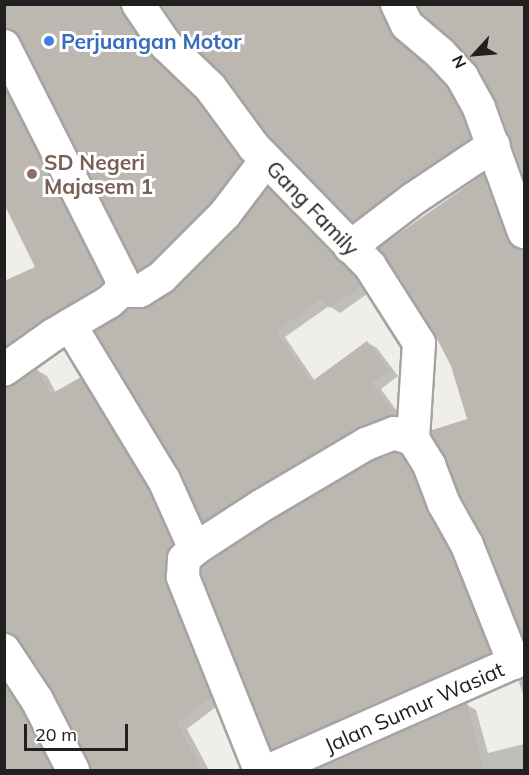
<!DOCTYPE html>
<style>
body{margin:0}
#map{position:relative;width:529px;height:775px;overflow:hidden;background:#f0eee8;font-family:Mulish,sans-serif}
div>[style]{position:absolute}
.shadow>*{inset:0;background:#0003}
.building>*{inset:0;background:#bdb7b1}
.roads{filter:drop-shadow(2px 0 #a4a4a4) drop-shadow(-2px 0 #a4a4a4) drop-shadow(0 2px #a4a4a4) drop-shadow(0 -2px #a4a4a4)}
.street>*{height:32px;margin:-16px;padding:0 16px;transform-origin:16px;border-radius:16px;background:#fff}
.dots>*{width:16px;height:16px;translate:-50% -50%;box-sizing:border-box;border:3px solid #fff;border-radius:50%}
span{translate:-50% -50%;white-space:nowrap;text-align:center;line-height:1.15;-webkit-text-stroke:6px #fff;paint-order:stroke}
.shop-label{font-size:21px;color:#366cbe;font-weight:700}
.left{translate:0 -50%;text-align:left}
.education-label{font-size:21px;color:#785e54;font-weight:700}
.street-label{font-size:21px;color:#202020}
.frame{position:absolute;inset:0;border:6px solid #202020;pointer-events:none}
.north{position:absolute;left:445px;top:24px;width:60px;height:60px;-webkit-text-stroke:4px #fff;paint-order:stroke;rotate:244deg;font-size:16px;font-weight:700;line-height:24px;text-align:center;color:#202020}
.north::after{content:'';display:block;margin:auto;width:21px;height:27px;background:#202020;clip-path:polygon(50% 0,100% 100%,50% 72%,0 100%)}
.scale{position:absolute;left:24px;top:724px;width:104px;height:27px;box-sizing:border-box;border:3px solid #202020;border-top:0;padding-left:8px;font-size:18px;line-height:21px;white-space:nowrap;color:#202020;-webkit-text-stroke:4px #fff;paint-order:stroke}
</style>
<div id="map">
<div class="shadow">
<div style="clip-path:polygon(7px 4px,131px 4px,133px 21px,161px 63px,207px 106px,252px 168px,149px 276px,139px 270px,21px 37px,8px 28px)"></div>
<div style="clip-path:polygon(315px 4px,390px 4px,391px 19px,405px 46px,438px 74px,457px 95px,481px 145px,364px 227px,354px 221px,226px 75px)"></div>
<div style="clip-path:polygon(524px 4px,524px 180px,496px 99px,476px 64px)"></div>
<div style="clip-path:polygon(4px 70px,115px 291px,4px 366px,4px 283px,37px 268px,7px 206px,4px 207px)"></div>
<div style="clip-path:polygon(484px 175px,494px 181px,521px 251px,524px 251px,524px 621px,516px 616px,468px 420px)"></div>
<div style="clip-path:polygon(268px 189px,278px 195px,370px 292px,340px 313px,329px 306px,285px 337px,315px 381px,368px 343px,377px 348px,398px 376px,381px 389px,404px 421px,214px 527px,204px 521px,150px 308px,175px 291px,239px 228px)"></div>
<div style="clip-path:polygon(37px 370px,47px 376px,56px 393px,81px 379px,91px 385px,158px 496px,183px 551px,221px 703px,187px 729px,209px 770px,92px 770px,54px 691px,20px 639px,15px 637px,4px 640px,4px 387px,15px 386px)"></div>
<div style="clip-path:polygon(401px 456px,411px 461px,460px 560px,491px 636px,451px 652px,459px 676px,282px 754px,273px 749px)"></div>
<div style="clip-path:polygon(4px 676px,31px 716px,59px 770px,15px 770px,4px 754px)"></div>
<div style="clip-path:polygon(524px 678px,524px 697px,519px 682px)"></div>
<div style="clip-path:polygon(467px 705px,476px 710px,488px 753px,524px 744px,524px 770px,317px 770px)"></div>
</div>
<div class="building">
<div style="clip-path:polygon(4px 4px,120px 4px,123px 14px,151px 55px,196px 99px,243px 161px,211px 202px,151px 263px,137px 271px,20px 38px,13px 31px,4px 28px)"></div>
<div style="clip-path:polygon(160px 4px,379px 4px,395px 38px,428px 66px,447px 88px,463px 115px,471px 139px,403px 184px,353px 222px,268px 135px,225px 76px,180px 33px)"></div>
<div style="clip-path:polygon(417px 4px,525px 4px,525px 175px,496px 102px,478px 68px,453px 41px,422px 14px)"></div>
<div style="clip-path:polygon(4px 87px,103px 282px,34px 327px,18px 334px,19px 337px,4px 348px,4px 281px,35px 267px,4px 204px)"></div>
<div style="clip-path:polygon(484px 174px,487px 184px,485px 185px,492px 198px,490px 200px,497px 210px,507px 239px,513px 246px,525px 249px,524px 640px,484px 538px,460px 496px,444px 456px,431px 434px,432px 430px,467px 419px,451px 366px,434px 333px,378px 248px)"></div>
<div style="clip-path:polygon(268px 187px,362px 286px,329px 308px,322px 299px,276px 331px,311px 382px,367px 341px,389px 371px,372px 383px,396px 416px,387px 416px,357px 428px,203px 522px,179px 471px,95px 331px,128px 309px,149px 306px,175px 290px,238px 227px)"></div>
<div style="clip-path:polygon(37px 369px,51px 394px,81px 377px,148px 488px,173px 544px,166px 558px,166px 583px,211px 697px,177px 723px,203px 771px,91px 771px,52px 690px,19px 640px,4px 632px,4px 388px,14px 385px)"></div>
<div style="clip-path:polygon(395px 452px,401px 454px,413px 473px,428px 513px,451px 553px,491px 653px,271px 750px,201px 574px,202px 567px,270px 521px,374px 460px)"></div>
<div style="clip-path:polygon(4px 683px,21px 709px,53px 771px,4px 771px)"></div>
<div style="clip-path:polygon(467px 703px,484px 771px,313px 771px)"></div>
</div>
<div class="roads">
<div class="street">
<div style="left:138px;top:4px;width:50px;rotate:55.7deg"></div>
<div style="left:166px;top:45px;width:61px;rotate:43.7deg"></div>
<div style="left:210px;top:87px;width:74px;rotate:53.7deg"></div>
<div style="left:254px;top:147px;width:166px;rotate:45.7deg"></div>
<div style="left:370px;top:266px;width:91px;rotate:57.5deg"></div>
<div style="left:419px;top:343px;width:96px;rotate:93.6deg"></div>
<div style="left:397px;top:4px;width:23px;rotate:65deg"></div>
<div style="left:407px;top:25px;width:43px;rotate:40.3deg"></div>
<div style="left:440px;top:53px;width:33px;rotate:47deg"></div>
<div style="left:462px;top:77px;width:35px;rotate:61deg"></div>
<div style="left:479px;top:108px;width:132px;rotate:70.1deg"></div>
<div style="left:4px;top:46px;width:260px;rotate:63.2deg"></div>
<div style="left:121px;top:278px;width:13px;rotate:90deg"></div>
<div style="left:121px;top:291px;width:16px;rotate:137deg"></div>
<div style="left:109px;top:302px;width:65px;rotate:149.5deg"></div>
<div style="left:53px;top:335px;width:60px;rotate:144.5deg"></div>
<div style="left:350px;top:247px;width:79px;rotate:-37.3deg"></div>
<div style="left:413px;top:199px;width:97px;rotate:-33.7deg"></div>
<div style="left:121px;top:291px;width:19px"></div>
<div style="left:140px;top:291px;width:26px;rotate:-32deg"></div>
<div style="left:162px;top:277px;width:89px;rotate:-45deg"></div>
<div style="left:225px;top:214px;width:68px;rotate:-52.8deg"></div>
<div style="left:70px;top:325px;width:181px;rotate:58.8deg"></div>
<div style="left:164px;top:480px;width:76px;rotate:65.8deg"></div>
<div style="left:4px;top:650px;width:60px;rotate:56.6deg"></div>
<div style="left:37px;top:700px;width:79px;rotate:62.8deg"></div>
<div style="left:260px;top:770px;width:208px;rotate:-111.8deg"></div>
<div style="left:183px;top:577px;width:18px;rotate:-87deg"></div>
<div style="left:184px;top:559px;width:15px;rotate:-42deg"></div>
<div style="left:195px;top:549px;width:79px;rotate:-33.1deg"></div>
<div style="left:261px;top:506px;width:122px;rotate:-30.6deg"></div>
<div style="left:366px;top:444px;width:30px;rotate:-21deg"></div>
<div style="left:394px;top:433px;width:20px;rotate:18deg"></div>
<div style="left:413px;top:439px;width:31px;rotate:58deg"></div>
<div style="left:429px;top:465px;width:42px;rotate:69deg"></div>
<div style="left:444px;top:504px;width:47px;rotate:60.7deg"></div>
<div style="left:467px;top:545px;width:127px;rotate:68.3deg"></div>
<div style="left:270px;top:770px;width:278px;rotate:-23.8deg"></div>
</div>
</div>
<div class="dots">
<div style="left:49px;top:41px;background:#3f7fe0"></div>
<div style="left:32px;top:174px;background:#8d6e63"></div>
</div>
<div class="shop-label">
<span class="left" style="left:61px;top:41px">Perjuangan Motor</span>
</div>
<div class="education-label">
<span class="left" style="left:44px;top:174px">SD Negeri<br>Majasem 1</span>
</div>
<div class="street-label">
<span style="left:313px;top:208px;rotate:46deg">Gang Family</span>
<span style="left:414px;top:707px;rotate:-24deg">Jalan Sumur Wasiat</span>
</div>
<div class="frame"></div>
<div class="north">N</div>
<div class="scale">20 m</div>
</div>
